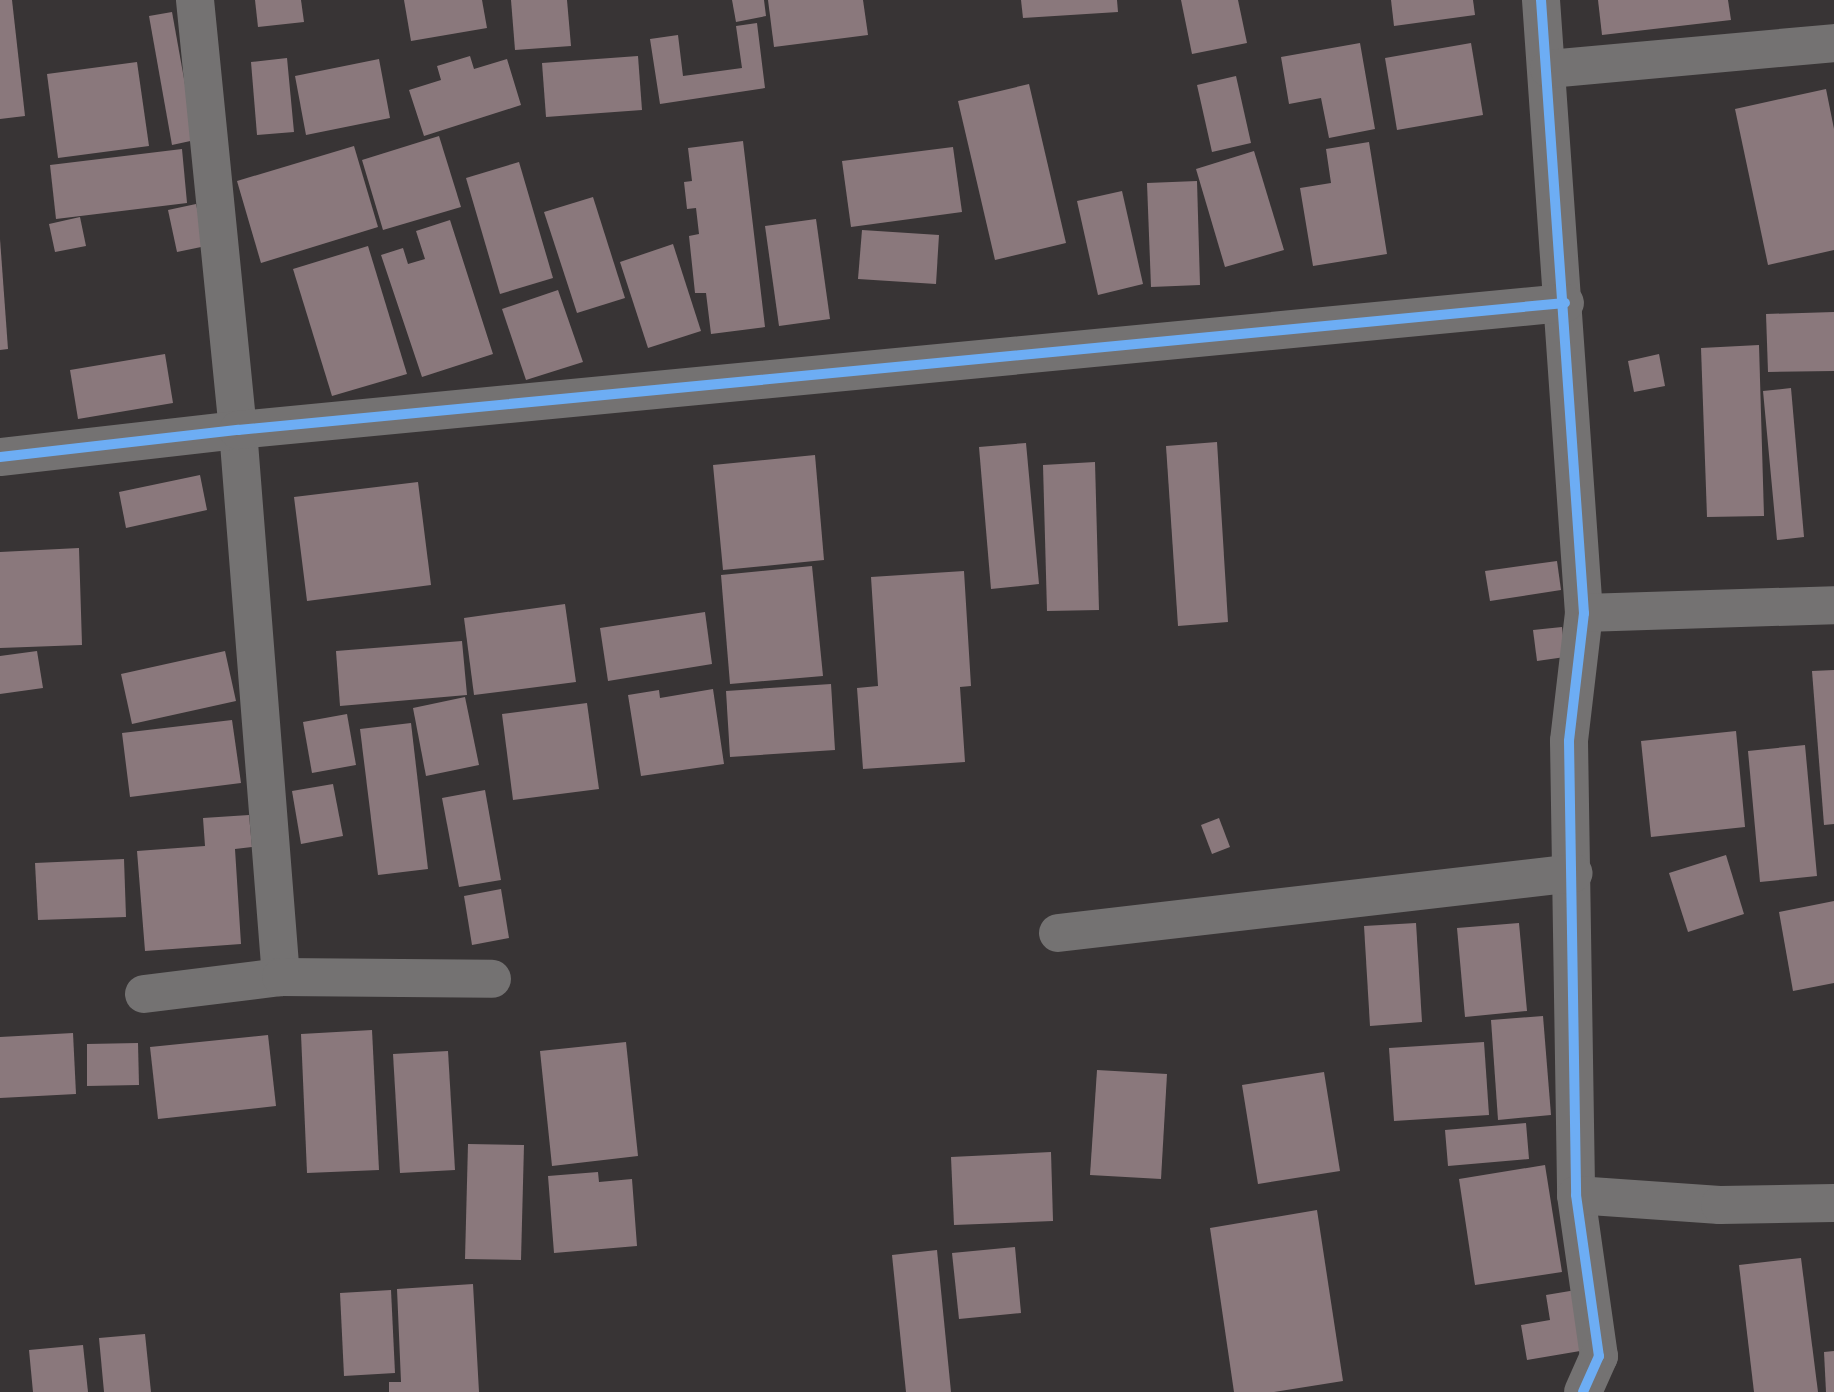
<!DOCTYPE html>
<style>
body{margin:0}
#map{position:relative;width:1834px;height:1392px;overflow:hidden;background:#383435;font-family:"PT Sans",sans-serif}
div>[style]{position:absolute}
.building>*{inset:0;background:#8a787c}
.minor>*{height:38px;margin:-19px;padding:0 19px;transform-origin:19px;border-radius:19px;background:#747272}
.cycleway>*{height:10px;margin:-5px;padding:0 5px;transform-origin:5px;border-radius:5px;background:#6dadf4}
span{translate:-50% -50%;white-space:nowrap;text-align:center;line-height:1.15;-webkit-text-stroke:7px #1e1b1c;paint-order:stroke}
</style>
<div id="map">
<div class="building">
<div style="clip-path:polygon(0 0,12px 0,25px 116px,0 119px)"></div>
<div style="clip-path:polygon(255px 0,301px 0,304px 22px,258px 27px)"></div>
<div style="clip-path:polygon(404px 0,482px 0,487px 28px,411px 41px)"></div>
<div style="clip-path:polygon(511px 0,567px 0,571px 46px,515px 50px)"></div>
<div style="clip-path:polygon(732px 0,764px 0,766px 16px,736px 22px)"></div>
<div style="clip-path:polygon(768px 0,863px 0,868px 35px,774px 47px)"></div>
<div style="clip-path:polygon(1021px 0,1117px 0,1118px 12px,1023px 18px)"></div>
<div style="clip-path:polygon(1181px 0,1238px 0,1247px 43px,1192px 54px)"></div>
<div style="clip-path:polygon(1391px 0,1473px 0,1475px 15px,1394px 26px)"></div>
<div style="clip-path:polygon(1598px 0,1728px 0,1731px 20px,1602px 35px)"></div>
<div style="clip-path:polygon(172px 12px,195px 140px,172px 145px,149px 16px)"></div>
<div style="clip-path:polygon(757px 23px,765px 88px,660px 104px,650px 39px,678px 35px,683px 76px,742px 68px,736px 26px)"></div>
<div style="clip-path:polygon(1360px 43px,1375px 129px,1329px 138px,1321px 98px,1289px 104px,1281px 57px)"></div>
<div style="clip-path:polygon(1471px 43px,1483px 115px,1397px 130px,1385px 58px)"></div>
<div style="clip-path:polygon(470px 56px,474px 69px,507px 59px,521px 105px,424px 136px,409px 90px,441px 80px,437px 66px)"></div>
<div style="clip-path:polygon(638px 56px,642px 110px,546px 117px,542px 63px)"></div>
<div style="clip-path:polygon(287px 58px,294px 132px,257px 135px,251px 62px)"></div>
<div style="clip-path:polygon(379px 59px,390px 118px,306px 135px,295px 76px)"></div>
<div style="clip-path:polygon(137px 62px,149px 146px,58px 158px,47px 74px)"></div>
<div style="clip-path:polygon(1236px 76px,1251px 143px,1212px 152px,1197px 85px)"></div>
<div style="clip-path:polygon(1029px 84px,1066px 243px,995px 260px,958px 101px)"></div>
<div style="clip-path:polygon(1826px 89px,1834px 129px,1834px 250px,1768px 265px,1735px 109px)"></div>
<div style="clip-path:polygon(439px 136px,461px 207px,383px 230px,362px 160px)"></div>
<div style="clip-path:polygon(743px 141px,765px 327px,711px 334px,706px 293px,695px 293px,689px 236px,699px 234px,696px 208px,687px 209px,684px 182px,692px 181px,688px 148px)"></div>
<div style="clip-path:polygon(1369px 142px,1387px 254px,1313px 266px,1300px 188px,1331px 183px,1326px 149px)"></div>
<div style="clip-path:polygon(354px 146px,378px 227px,261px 263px,237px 181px)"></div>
<div style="clip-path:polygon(953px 147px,962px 212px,851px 227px,842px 161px)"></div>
<div style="clip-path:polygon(182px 149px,187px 203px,56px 219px,50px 165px)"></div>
<div style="clip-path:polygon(1254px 151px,1284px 250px,1225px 267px,1196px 169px)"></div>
<div style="clip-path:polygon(519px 162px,553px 278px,500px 294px,466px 178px)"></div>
<div style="clip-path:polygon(1197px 181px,1200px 285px,1151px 287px,1147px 183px)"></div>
<div style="clip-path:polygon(1122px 191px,1143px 284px,1098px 295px,1077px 201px)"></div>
<div style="clip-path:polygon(593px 197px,625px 298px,577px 313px,544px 212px)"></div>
<div style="clip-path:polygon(196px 204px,206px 246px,177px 252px,168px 210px)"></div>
<div style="clip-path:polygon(80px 217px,86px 246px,55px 252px,49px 224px)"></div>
<div style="clip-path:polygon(816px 219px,830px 319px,779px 326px,765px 226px)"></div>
<div style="clip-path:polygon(450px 220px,493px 354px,422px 377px,381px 255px,403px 248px,408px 264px,425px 259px,416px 231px)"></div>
<div style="clip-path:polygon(862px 230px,939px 235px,936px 284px,858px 279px)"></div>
<div style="clip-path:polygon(0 239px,8px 349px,0 350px)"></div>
<div style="clip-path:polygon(673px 244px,701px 331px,648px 348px,620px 262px)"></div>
<div style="clip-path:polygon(368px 246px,407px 374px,332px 396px,293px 269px)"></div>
<div style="clip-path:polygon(558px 290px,583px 362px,526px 380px,502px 309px)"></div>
<div style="clip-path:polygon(1834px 312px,1834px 371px,1768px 372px,1766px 314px)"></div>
<div style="clip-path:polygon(1759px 345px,1764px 516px,1707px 517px,1701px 348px)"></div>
<div style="clip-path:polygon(165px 354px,173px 403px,78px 419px,70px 370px)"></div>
<div style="clip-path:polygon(1659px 354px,1665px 386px,1634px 392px,1628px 361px)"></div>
<div style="clip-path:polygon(1791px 388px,1804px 537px,1777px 540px,1763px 391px)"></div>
<div style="clip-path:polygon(1217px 442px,1228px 622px,1178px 626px,1166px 446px)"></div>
<div style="clip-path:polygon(1026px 443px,1039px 584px,991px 589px,979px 447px)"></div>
<div style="clip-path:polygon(815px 455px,824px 560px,723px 570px,713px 465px)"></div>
<div style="clip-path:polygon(1095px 462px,1099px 610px,1047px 611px,1043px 465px)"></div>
<div style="clip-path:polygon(200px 475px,207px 510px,126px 528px,119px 492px)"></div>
<div style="clip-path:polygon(418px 482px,431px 585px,307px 601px,294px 497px)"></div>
<div style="clip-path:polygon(79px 548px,82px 645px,0 648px,0 552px)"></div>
<div style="clip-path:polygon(1557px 561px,1561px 590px,1490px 601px,1485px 571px)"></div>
<div style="clip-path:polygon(812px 566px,823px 676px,730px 684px,721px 575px)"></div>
<div style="clip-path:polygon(964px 571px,971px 686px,960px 687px,965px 762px,863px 769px,857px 688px,878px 686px,871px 577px)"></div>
<div style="clip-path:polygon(565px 604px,576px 682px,474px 695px,464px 618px)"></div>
<div style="clip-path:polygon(705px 612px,712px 664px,608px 681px,600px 628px)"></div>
<div style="clip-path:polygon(1562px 627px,1565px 657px,1537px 661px,1533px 630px)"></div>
<div style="clip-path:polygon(462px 641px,467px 695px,340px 706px,336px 651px)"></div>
<div style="clip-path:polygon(37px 651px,43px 688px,0 694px,0 656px)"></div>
<div style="clip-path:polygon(225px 651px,236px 701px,132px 724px,121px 674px)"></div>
<div style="clip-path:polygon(1834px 670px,1834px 824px,1824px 825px,1812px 671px)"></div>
<div style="clip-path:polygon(831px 684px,835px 750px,730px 757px,726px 691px)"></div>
<div style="clip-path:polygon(713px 689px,724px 764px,641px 776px,628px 695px,659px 690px,660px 698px)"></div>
<div style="clip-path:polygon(465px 697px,479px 765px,426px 776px,413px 708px)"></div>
<div style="clip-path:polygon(587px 703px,599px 789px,513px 800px,502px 714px)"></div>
<div style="clip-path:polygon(347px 714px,356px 765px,312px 773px,303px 722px)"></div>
<div style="clip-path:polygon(232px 720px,241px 783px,130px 797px,122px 733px)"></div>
<div style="clip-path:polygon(411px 723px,428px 869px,378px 875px,360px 729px)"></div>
<div style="clip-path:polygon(1736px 731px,1745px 827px,1651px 837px,1641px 741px)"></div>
<div style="clip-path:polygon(1805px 745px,1817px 876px,1760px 882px,1748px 751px)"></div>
<div style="clip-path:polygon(333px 784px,343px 836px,301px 844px,292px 791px)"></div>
<div style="clip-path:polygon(485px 790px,501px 880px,459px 887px,442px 798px)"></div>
<div style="clip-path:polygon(249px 815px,252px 847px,235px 849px,241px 944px,145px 951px,137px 851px,205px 846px,203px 818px)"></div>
<div style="clip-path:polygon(1219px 818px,1230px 847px,1212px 854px,1201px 825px)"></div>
<div style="clip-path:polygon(1726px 855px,1744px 914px,1688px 932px,1669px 873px)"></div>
<div style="clip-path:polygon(124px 859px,126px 917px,38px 920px,35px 863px)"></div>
<div style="clip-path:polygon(501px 889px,509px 938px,472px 945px,464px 896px)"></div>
<div style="clip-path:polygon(1834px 901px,1834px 983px,1793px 991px,1779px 912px)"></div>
<div style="clip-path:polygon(1416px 923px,1422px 1022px,1370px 1026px,1364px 926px)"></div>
<div style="clip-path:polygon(1519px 923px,1527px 1011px,1465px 1017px,1457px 928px)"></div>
<div style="clip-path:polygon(1543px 1016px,1551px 1115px,1498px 1120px,1491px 1020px)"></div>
<div style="clip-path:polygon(372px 1030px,379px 1170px,307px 1173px,301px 1034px)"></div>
<div style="clip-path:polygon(73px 1033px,76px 1094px,0 1098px,0 1037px)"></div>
<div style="clip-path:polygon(268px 1035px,276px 1106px,158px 1119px,150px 1047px)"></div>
<div style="clip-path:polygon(626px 1042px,638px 1156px,552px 1166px,540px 1051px)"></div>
<div style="clip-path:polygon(1484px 1042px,1489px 1115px,1394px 1121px,1389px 1048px)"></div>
<div style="clip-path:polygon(138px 1043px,139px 1085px,87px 1086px,87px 1044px)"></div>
<div style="clip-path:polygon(448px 1051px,455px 1170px,400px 1173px,393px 1054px)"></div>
<div style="clip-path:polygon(1097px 1070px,1167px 1074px,1161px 1179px,1090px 1175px)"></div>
<div style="clip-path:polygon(1324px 1072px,1340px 1171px,1258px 1184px,1242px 1085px)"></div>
<div style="clip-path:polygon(1526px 1123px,1529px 1159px,1448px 1166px,1445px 1130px)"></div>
<div style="clip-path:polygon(468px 1144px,524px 1145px,521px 1260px,465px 1259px)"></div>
<div style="clip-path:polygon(1051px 1152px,1053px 1221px,954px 1225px,951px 1157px)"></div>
<div style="clip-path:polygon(1545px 1165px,1562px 1272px,1475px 1285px,1459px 1179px)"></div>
<div style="clip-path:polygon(598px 1172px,599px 1182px,632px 1179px,637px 1246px,554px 1253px,548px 1176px)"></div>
<div style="clip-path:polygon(1317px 1210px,1343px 1381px,1274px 1392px,1234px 1392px,1210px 1228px)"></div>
<div style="clip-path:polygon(1015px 1247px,1021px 1313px,959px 1319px,952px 1253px)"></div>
<div style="clip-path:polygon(937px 1250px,951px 1392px,906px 1392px,892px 1255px)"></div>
<div style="clip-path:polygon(1801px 1258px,1818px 1392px,1754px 1392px,1739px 1265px)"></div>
<div style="clip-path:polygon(473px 1284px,479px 1392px,389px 1392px,389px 1382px,401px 1382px,397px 1289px)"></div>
<div style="clip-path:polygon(391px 1290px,395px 1373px,344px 1376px,340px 1293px)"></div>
<div style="clip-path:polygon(1576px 1290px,1586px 1350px,1527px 1360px,1521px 1325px,1550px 1320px,1546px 1295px)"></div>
<div style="clip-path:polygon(145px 1334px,151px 1392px,104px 1392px,99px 1338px)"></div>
<div style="clip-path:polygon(83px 1345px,88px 1392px,33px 1392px,29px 1350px)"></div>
<div style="clip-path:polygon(1834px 1351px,1834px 1392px,1826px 1392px,1824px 1352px)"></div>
</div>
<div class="minor">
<div style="left:195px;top:0;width:432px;rotate:84.3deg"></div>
<div style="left:238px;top:430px;width:549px;rotate:85.51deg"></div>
<div style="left:1541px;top:0;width:615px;rotate:85.99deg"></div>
<div style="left:1584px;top:613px;width:129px;rotate:96.7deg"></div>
<div style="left:1569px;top:741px;width:454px;rotate:89.1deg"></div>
<div style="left:1576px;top:1195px;width:163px;rotate:81.9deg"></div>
<div style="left:1599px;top:1356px;width:39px;rotate:114deg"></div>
<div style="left:1549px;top:69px;width:286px;rotate:-5.2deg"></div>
<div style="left:0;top:457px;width:240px;rotate:-6.5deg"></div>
<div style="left:238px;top:430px;width:1333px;rotate:-5.47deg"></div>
<div style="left:1584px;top:613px;width:250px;rotate:-1.8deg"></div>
<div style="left:1058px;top:933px;width:519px;rotate:-6.63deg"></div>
<div style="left:144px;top:994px;width:138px;rotate:-7.1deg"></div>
<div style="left:281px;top:977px;width:211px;rotate:0.5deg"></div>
<div style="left:1576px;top:1195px;width:144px;rotate:4deg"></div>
<div style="left:1720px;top:1205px;width:114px;rotate:-1deg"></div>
</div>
<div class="cycleway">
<div style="left:1541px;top:0;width:615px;rotate:85.99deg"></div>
<div style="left:1584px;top:613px;width:129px;rotate:96.7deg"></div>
<div style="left:1569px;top:741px;width:454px;rotate:89.1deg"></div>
<div style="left:1576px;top:1195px;width:163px;rotate:81.9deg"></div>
<div style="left:1599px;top:1356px;width:39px;rotate:114deg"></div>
<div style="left:0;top:457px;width:240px;rotate:-6.5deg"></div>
<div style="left:238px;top:430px;width:1333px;rotate:-5.47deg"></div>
</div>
</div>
